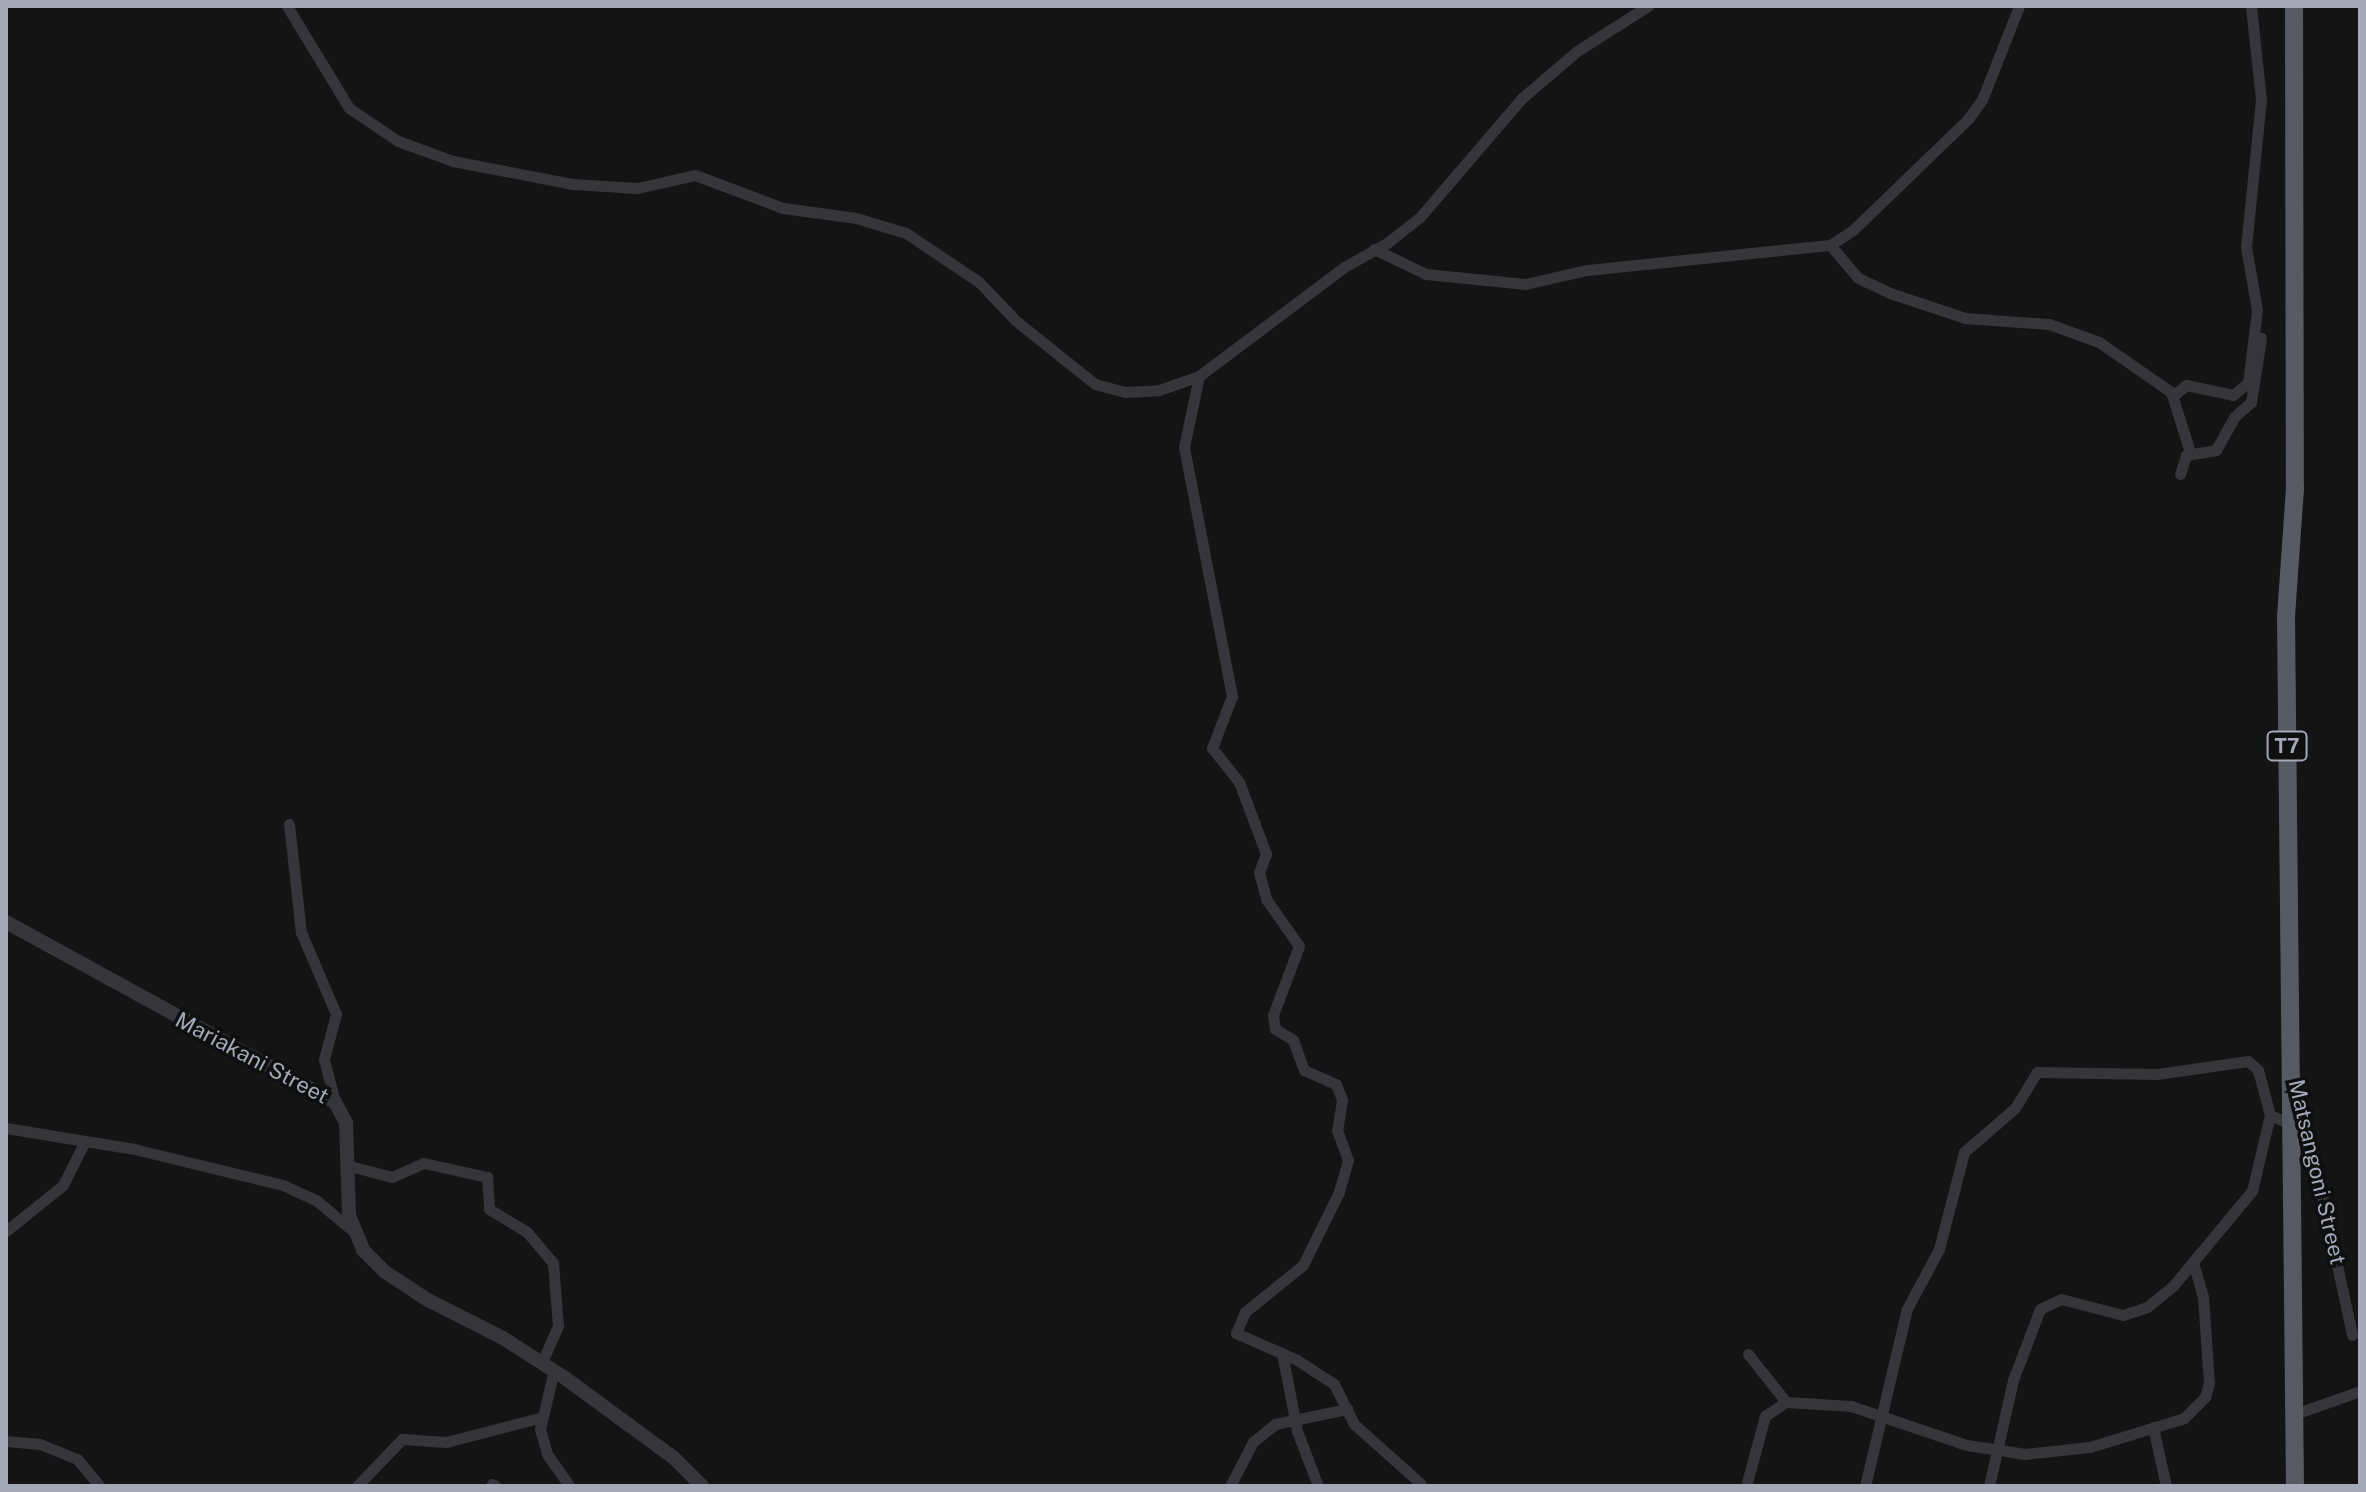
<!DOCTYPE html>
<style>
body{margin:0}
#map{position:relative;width:2366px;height:1492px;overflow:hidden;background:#141415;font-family:"Public Sans",sans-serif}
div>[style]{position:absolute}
.minor>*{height:11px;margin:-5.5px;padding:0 5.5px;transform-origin:5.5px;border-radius:5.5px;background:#35353a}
.tertiary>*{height:14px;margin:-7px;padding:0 7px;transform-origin:7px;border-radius:7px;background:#35353a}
.trunk>*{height:18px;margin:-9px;padding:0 9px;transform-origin:9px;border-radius:9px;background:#585a63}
span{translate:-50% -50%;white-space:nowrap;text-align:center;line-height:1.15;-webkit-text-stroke:7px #0f0f10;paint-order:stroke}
.shield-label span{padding:2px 6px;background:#0f0f10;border:2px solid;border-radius:6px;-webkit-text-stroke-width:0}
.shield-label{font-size:20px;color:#a5a8b6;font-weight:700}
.street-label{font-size:22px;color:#a5a8b6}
.frame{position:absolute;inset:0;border:8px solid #a5a8b6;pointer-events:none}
</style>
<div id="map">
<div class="minor">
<div style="left:287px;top:6px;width:119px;rotate:58.7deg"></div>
<div style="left:349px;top:108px;width:59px;rotate:34deg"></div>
<div style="left:398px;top:141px;width:59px;rotate:20deg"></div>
<div style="left:453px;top:161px;width:122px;rotate:10.9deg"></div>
<div style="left:573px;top:184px;width:64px;rotate:3.6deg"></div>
<div style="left:637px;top:188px;width:59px;rotate:-12.6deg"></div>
<div style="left:695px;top:175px;width:94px;rotate:20.6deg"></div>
<div style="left:783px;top:208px;width:74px;rotate:7.8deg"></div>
<div style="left:856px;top:218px;width:52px;rotate:16.7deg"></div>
<div style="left:906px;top:233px;width:88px;rotate:33.9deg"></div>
<div style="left:979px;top:282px;width:52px;rotate:46.5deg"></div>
<div style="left:1015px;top:320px;width:102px;rotate:38.7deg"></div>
<div style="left:1095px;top:384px;width:31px;rotate:15deg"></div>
<div style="left:1125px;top:392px;width:34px;rotate:-3deg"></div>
<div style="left:1159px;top:390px;width:42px;rotate:-19.3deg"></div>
<div style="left:1199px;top:376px;width:181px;rotate:-36.9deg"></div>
<div style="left:1344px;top:267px;width:49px;rotate:-29.2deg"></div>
<div style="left:1387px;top:243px;width:42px;rotate:-38.2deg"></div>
<div style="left:1420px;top:217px;width:157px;rotate:-49.4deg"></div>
<div style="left:1522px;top:98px;width:72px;rotate:-40.5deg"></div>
<div style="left:1577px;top:51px;width:84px;rotate:-32.4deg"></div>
<div style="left:1830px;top:245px;width:43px;rotate:49.7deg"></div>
<div style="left:1858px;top:278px;width:38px;rotate:25deg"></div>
<div style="left:1893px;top:294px;width:76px;rotate:18.4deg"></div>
<div style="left:1965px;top:318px;width:84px;rotate:4.1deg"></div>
<div style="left:2049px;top:324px;width:53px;rotate:19.8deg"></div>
<div style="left:2099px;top:342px;width:88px;rotate:34.8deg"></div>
<div style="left:2171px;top:392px;width:63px;rotate:72.4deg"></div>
<div style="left:1374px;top:249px;width:58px;rotate:25.7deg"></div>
<div style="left:1426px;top:274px;width:100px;rotate:5.8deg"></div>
<div style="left:1525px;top:284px;width:64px;rotate:-12.7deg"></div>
<div style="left:1587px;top:270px;width:244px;rotate:-5.9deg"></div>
<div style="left:1830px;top:245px;width:27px;rotate:-33deg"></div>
<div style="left:1853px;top:230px;width:160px;rotate:-44deg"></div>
<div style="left:1968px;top:119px;width:24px;rotate:-54deg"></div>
<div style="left:1982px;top:100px;width:101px;rotate:-68.5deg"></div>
<div style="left:1199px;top:376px;width:73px;rotate:101.9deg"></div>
<div style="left:1184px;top:447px;width:254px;rotate:79.1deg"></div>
<div style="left:1232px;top:696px;width:56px;rotate:111deg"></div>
<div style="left:1212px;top:748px;width:43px;rotate:51.5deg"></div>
<div style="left:1239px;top:782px;width:77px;rotate:69.4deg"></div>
<div style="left:1266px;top:854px;width:19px;rotate:111deg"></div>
<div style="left:1259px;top:872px;width:28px;rotate:75deg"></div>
<div style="left:1266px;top:899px;width:57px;rotate:54.9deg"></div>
<div style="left:1299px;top:946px;width:74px;rotate:110.6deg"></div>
<div style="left:1273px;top:1015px;width:14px;rotate:82deg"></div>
<div style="left:1275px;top:1029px;width:21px;rotate:31deg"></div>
<div style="left:1293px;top:1040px;width:32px;rotate:70deg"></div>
<div style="left:1304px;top:1070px;width:35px;rotate:24deg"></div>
<div style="left:1336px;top:1084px;width:17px;rotate:69deg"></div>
<div style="left:1342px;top:1100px;width:30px;rotate:99deg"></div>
<div style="left:1337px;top:1130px;width:32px;rotate:70deg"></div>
<div style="left:1348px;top:1160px;width:33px;rotate:106deg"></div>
<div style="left:1339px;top:1192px;width:81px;rotate:116.3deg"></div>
<div style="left:1303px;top:1265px;width:75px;rotate:141deg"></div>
<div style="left:1245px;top:1312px;width:23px;rotate:113deg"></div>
<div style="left:1236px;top:1333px;width:67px;rotate:23.9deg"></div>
<div style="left:1297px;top:1360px;width:44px;rotate:33deg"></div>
<div style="left:1334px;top:1384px;width:45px;rotate:63.4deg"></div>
<div style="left:1354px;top:1424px;width:90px;rotate:41.8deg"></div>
<div style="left:2173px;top:396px;width:17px;rotate:-40deg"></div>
<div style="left:2186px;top:385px;width:48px;rotate:12deg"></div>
<div style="left:2233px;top:395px;width:19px;rotate:-39deg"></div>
<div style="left:2248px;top:383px;width:74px;rotate:-83deg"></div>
<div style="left:2257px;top:310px;width:64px;rotate:-99.9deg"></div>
<div style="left:2246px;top:247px;width:148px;rotate:-84.2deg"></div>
<div style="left:2261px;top:100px;width:95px;rotate:-96.1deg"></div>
<div style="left:2180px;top:474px;width:20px;rotate:-72deg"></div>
<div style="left:2186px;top:455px;width:30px;rotate:-9deg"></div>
<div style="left:2216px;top:450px;width:38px;rotate:-61deg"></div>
<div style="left:2234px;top:417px;width:23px;rotate:-41deg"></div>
<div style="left:2251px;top:402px;width:65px;rotate:-81.1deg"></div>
<div style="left:289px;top:824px;width:109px;rotate:83.7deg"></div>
<div style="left:301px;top:932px;width:89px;rotate:66.9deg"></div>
<div style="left:336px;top:1014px;width:47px;rotate:104.9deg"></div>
<div style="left:324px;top:1059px;width:44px;rotate:75.7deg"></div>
<div style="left:2297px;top:1080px;width:261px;rotate:77.8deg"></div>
<div style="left:6px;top:1128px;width:130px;rotate:9.3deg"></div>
<div style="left:134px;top:1149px;width:153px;rotate:13.6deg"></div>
<div style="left:283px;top:1185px;width:38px;rotate:25deg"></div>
<div style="left:317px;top:1201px;width:47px;rotate:39.8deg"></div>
<div style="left:346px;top:1165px;width:48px;rotate:14.6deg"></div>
<div style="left:392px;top:1177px;width:35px;rotate:-24deg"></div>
<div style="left:424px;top:1163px;width:65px;rotate:12.5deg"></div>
<div style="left:487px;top:1177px;width:32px;rotate:86deg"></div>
<div style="left:489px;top:1209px;width:44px;rotate:31.2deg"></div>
<div style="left:527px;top:1232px;width:40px;rotate:50deg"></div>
<div style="left:553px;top:1263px;width:63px;rotate:85.5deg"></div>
<div style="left:558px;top:1326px;width:39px;rotate:114deg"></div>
<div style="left:6px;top:1231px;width:73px;rotate:-38.9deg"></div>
<div style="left:63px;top:1185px;width:49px;rotate:-63.4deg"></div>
<div style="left:1282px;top:1353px;width:79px;rotate:79.1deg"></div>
<div style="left:1297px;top:1431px;width:59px;rotate:69.1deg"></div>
<div style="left:1748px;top:1354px;width:61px;rotate:51.6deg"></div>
<div style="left:554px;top:1370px;width:61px;rotate:103.3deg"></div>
<div style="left:540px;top:1429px;width:26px;rotate:74deg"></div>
<div style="left:547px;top:1454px;width:39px;rotate:55deg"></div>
<div style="left:2292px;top:1415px;width:72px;rotate:-19.4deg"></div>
<div style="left:2153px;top:1427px;width:60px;rotate:77.6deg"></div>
<div style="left:6px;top:1441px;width:34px;rotate:5deg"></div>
<div style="left:40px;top:1444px;width:40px;rotate:22deg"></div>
<div style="left:77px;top:1459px;width:35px;rotate:50deg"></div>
<div style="left:492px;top:1484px;width:4px;rotate:27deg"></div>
<div style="left:357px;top:1486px;width:65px;rotate:-46.2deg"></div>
<div style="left:402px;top:1439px;width:44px;rotate:3.9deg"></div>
<div style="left:446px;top:1442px;width:96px;rotate:-14.5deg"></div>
<div style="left:1230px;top:1486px;width:50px;rotate:-62.4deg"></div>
<div style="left:1253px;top:1442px;width:28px;rotate:-39deg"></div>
<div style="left:1275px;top:1424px;width:74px;rotate:-11.8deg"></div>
<div style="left:1746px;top:1486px;width:73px;rotate:-74.8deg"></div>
<div style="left:1765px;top:1416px;width:25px;rotate:-34deg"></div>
<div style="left:1786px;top:1402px;width:65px;rotate:3.5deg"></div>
<div style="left:1851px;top:1406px;width:122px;rotate:18.6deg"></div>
<div style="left:1967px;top:1445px;width:59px;rotate:8.8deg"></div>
<div style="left:2025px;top:1454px;width:65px;rotate:-6.1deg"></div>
<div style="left:2090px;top:1447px;width:98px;rotate:-17.1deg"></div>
<div style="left:2184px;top:1418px;width:30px;rotate:-45deg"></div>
<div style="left:2205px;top:1397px;width:15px;rotate:-74deg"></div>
<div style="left:2209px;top:1383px;width:86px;rotate:-94deg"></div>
<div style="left:2203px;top:1297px;width:33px;rotate:-106deg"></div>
<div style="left:1865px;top:1486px;width:182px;rotate:-76.7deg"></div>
<div style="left:1907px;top:1309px;width:68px;rotate:-61.9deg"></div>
<div style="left:1939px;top:1249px;width:100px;rotate:-75.5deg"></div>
<div style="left:1964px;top:1152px;width:67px;rotate:-40.8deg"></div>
<div style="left:2015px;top:1108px;width:42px;rotate:-58.6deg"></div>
<div style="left:2037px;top:1072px;width:120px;rotate:1deg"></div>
<div style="left:2157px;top:1074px;width:92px;rotate:-8.1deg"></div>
<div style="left:2248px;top:1061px;width:13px;rotate:42deg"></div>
<div style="left:2258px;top:1070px;width:47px;rotate:75.1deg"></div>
<div style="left:2270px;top:1115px;width:23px;rotate:23deg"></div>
<div style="left:1989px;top:1486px;width:109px;rotate:-77.2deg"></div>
<div style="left:2013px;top:1380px;width:76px;rotate:-69.2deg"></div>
<div style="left:2040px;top:1309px;width:23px;rotate:-25deg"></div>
<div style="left:2061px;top:1299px;width:64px;rotate:14.5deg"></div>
<div style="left:2123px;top:1315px;width:25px;rotate:-18deg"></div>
<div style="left:2147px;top:1307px;width:33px;rotate:-39deg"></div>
<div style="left:2173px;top:1286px;width:124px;rotate:-50.3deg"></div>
<div style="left:2252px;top:1191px;width:78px;rotate:-76.7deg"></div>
</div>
<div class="tertiary">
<div style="left:6px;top:922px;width:375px;rotate:28.7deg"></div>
<div style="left:335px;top:1102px;width:24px;rotate:62deg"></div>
<div style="left:346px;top:1123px;width:92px;rotate:88.1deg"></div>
<div style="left:349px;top:1215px;width:38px;rotate:68deg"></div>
<div style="left:363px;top:1250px;width:31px;rotate:45deg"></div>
<div style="left:385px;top:1272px;width:51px;rotate:33.1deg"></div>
<div style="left:428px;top:1300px;width:84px;rotate:26.9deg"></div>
<div style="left:503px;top:1338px;width:74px;rotate:32.8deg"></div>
<div style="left:565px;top:1378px;width:135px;rotate:36.3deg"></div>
<div style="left:674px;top:1458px;width:40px;rotate:45deg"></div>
</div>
<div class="trunk">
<div style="left:2294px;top:6px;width:482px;rotate:89.9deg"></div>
<div style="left:2295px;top:488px;width:129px;rotate:94deg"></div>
<div style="left:2286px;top:617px;width:869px;rotate:89.41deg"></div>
</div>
<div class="shield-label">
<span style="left:2287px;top:746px">T7</span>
</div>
<div class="street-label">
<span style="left:252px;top:1058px;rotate:28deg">Mariakani Street</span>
<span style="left:2317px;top:1172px;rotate:77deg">Matsangoni Street</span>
</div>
<div class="frame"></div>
</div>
